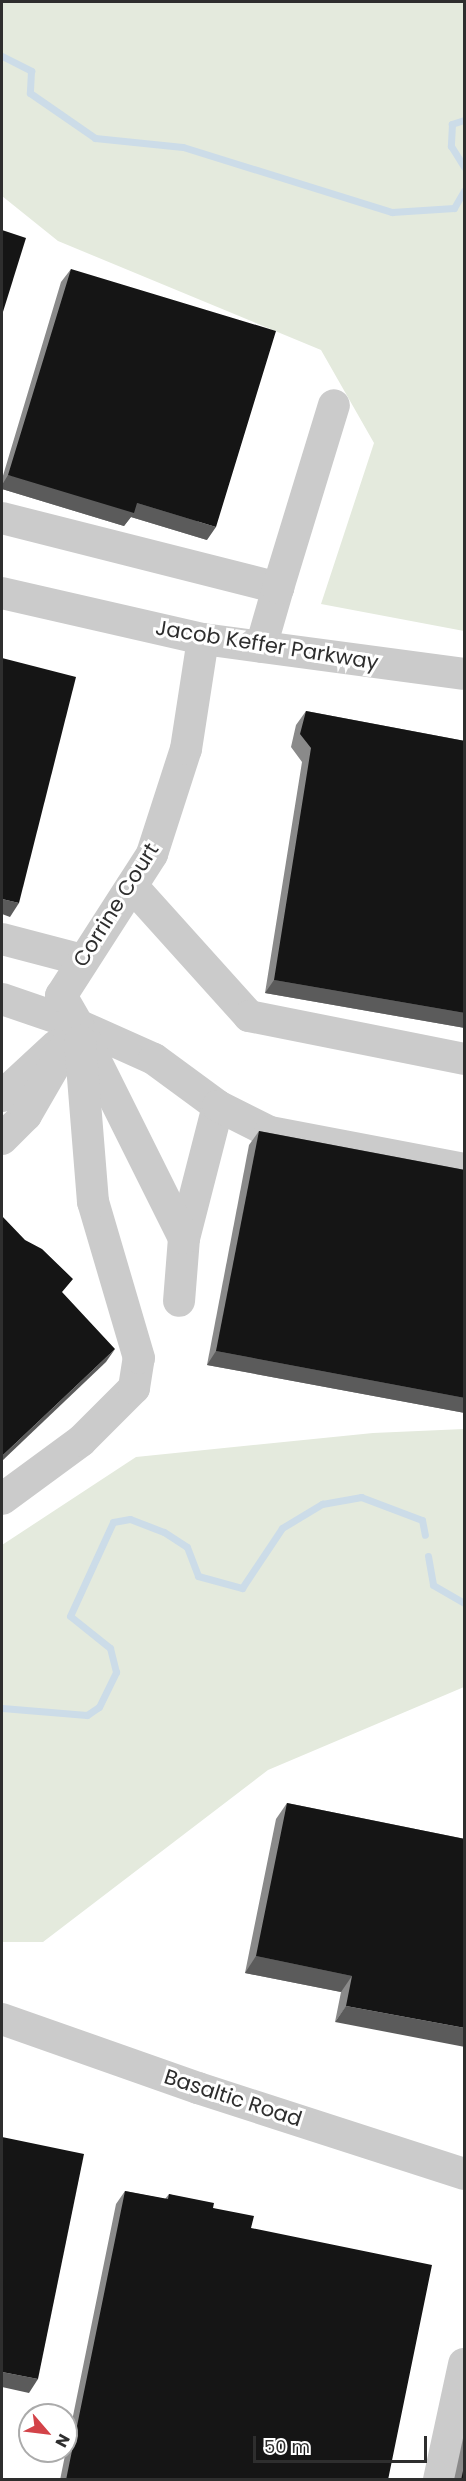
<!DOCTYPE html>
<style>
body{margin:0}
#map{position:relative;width:466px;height:2481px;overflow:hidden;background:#fff;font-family:Poppins,sans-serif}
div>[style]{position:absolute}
.green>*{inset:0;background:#e4eadd}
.stream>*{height:7px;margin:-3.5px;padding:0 3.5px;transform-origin:3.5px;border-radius:3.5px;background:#ccdce8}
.minor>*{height:32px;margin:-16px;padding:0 16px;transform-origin:16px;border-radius:16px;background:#cbcbcb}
.wall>*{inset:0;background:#8a8a8a}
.shaded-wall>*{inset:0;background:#5b5b5b}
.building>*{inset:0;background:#151515}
span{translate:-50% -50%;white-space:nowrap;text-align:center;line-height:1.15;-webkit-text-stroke:6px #fff;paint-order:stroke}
.street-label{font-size:21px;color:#2e2e2e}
.frame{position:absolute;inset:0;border:3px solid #2e2e2e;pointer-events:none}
.north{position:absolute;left:18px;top:2403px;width:60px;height:60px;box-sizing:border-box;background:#fff;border:2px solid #ababab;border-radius:50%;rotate:118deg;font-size:16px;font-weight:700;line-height:24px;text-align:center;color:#2e2e2e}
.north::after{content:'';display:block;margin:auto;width:21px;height:27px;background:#d34349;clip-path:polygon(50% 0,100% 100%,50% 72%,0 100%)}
.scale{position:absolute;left:253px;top:2436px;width:174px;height:27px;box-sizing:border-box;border:3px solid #2e2e2e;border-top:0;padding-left:8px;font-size:18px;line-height:21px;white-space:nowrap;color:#2e2e2e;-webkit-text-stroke:4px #fff;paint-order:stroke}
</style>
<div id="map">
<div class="green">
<div style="clip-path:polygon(2px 2px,464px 2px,464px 631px,321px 604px,374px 443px,321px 350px,58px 241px,2px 196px)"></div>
<div style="clip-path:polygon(464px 1429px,464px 1687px,268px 1770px,43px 1942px,2px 1942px,2px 1545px,136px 1457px,373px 1433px)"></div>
</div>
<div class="stream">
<div style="left:2px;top:56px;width:33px;rotate:27deg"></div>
<div style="left:31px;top:71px;width:22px;rotate:93deg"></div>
<div style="left:30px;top:93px;width:79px;rotate:34.7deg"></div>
<div style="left:95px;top:138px;width:88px;rotate:5.8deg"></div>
<div style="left:183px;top:147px;width:219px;rotate:17.3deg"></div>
<div style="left:392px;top:212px;width:62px;rotate:-3.7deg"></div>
<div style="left:454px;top:208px;width:20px;rotate:-60deg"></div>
<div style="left:464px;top:120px;width:13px;rotate:162deg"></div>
<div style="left:452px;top:124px;width:22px;rotate:93deg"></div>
<div style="left:451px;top:146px;width:25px;rotate:58deg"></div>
<div style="left:428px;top:1556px;width:29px;rotate:80deg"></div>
<div style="left:433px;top:1585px;width:36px;rotate:30deg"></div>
<div style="left:2px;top:1708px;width:85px;rotate:4.7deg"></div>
<div style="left:87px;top:1715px;width:14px;rotate:-34deg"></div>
<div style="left:99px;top:1707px;width:39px;rotate:-64deg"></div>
<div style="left:116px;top:1672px;width:25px;rotate:-104deg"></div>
<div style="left:110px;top:1648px;width:51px;rotate:-141.3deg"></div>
<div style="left:70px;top:1616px;width:103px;rotate:-65.4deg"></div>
<div style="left:113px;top:1522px;width:17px;rotate:-10deg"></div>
<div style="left:130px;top:1519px;width:36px;rotate:21deg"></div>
<div style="left:164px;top:1532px;width:27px;rotate:33deg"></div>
<div style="left:187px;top:1547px;width:31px;rotate:69deg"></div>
<div style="left:198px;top:1576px;width:46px;rotate:15.3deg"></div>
<div style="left:242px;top:1588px;width:72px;rotate:-56.3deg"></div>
<div style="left:282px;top:1528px;width:47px;rotate:-31deg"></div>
<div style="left:322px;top:1504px;width:40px;rotate:-10deg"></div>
<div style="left:361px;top:1497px;width:65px;rotate:20.7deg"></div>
<div style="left:422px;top:1520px;width:15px;rotate:79deg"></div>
</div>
<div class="minor">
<div style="left:2px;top:518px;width:285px;rotate:14.2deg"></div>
<div style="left:278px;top:588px;width:61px;rotate:106.1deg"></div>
<div style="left:278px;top:588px;width:191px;rotate:-73deg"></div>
<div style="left:2px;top:593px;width:206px;rotate:12.9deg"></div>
<div style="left:203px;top:639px;width:263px;rotate:7.6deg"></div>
<div style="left:132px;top:886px;width:175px;rotate:48deg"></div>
<div style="left:249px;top:1016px;width:219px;rotate:11.3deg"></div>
<div style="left:2px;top:939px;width:83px;rotate:14.7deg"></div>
<div style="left:2px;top:999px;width:80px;rotate:18.9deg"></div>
<div style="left:78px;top:1025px;width:83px;rotate:24.1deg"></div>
<div style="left:154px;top:1059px;width:79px;rotate:36.3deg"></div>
<div style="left:218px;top:1106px;width:136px;rotate:104.4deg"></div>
<div style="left:184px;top:1238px;width:63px;rotate:94.5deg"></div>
<div style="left:2px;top:1096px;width:74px;rotate:-42.8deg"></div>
<div style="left:218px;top:1106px;width:58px;rotate:26.6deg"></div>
<div style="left:270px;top:1132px;width:197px;rotate:10.8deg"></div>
<div style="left:2px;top:1139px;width:34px;rotate:-45deg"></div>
<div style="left:26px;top:1115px;width:104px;rotate:-60deg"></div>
<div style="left:184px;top:1238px;width:238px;rotate:-116.5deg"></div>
<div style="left:78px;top:1025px;width:34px;rotate:-120deg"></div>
<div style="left:61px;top:996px;width:169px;rotate:-57.3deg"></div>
<div style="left:152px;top:854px;width:110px;rotate:-72.1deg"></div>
<div style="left:186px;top:749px;width:111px;rotate:-81.2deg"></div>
<div style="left:2px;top:1499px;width:98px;rotate:-36.3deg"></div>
<div style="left:81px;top:1441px;width:75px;rotate:-45deg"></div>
<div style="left:134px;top:1388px;width:30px;rotate:-81deg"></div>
<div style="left:139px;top:1358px;width:163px;rotate:-106.4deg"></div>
<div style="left:93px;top:1202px;width:162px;rotate:-94.6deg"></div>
<div style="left:2px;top:2019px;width:208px;rotate:19.4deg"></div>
<div style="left:198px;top:2088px;width:280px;rotate:17.9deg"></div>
<div style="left:439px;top:2480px;width:119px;rotate:-77.8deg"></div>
</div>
<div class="wall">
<div style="clip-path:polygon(71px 269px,207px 540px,131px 517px,124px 526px,2px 489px,2px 479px,61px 282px)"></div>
<div style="clip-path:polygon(306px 711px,465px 741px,465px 1028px,265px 993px,302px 762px,291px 747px,296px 725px)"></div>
<div style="clip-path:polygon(259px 1131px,465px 1170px,465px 1413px,207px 1365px,249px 1145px)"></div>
<div style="clip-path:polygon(287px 1803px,465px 1839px,335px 2022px,341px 1992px,245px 1973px,276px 1819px)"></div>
<div style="clip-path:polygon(125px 2191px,165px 2199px,169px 2194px,213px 2208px,251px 2228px,388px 2480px,60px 2480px,116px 2204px)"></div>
<div style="clip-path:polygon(465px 2429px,465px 2480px,454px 2480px)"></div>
</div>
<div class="shaded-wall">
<div style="clip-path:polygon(8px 475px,137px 503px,216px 527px,207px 540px,131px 517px,124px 526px,2px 489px,2px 485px)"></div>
<div style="clip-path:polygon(2px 899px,19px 903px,10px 917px,2px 914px)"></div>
<div style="clip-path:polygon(274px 980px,465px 1013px,465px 1028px,265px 993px)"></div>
<div style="clip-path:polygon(115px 1349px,106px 1362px,2px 1461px,2px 1456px)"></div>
<div style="clip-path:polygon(216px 1351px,465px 1398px,465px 1413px,207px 1365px)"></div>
<div style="clip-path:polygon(256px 1956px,352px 1976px,341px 1992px,245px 1973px)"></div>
<div style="clip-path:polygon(346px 2006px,465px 2028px,465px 2047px,335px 2022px)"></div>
<div style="clip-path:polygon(2px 2372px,38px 2379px,29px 2393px,2px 2387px)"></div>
</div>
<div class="building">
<div style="clip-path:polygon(2px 230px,26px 238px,2px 315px)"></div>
<div style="clip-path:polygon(71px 269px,276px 331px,216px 527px,137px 503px,134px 513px,8px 475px)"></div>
<div style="clip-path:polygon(2px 658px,76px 677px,19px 903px,2px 899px)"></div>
<div style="clip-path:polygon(306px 711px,465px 741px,465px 1013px,274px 980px,311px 748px,300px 734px)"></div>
<div style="clip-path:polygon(259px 1131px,465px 1170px,465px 1398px,216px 1351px)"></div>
<div style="clip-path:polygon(2px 1216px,25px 1240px,42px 1249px,73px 1279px,62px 1292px,115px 1349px,2px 1456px)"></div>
<div style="clip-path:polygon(287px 1803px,465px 1839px,465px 2028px,346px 2006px,352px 1976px,256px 1956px)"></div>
<div style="clip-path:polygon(2px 2137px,84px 2154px,38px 2379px,2px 2372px)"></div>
<div style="clip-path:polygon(125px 2191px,168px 2199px,169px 2194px,214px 2203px,213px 2208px,254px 2216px,251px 2228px,432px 2265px,388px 2480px,66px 2480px)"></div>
<div style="clip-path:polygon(465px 2462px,465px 2480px,461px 2480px)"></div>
</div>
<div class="street-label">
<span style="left:267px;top:645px;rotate:9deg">Jacob Keffer Parkway</span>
<span style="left:116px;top:905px;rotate:-58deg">Corrine Court</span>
<span style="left:233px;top:2098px;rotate:18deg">Basaltic Road</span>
</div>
<div class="frame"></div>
<div class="north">N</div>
<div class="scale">50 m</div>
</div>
